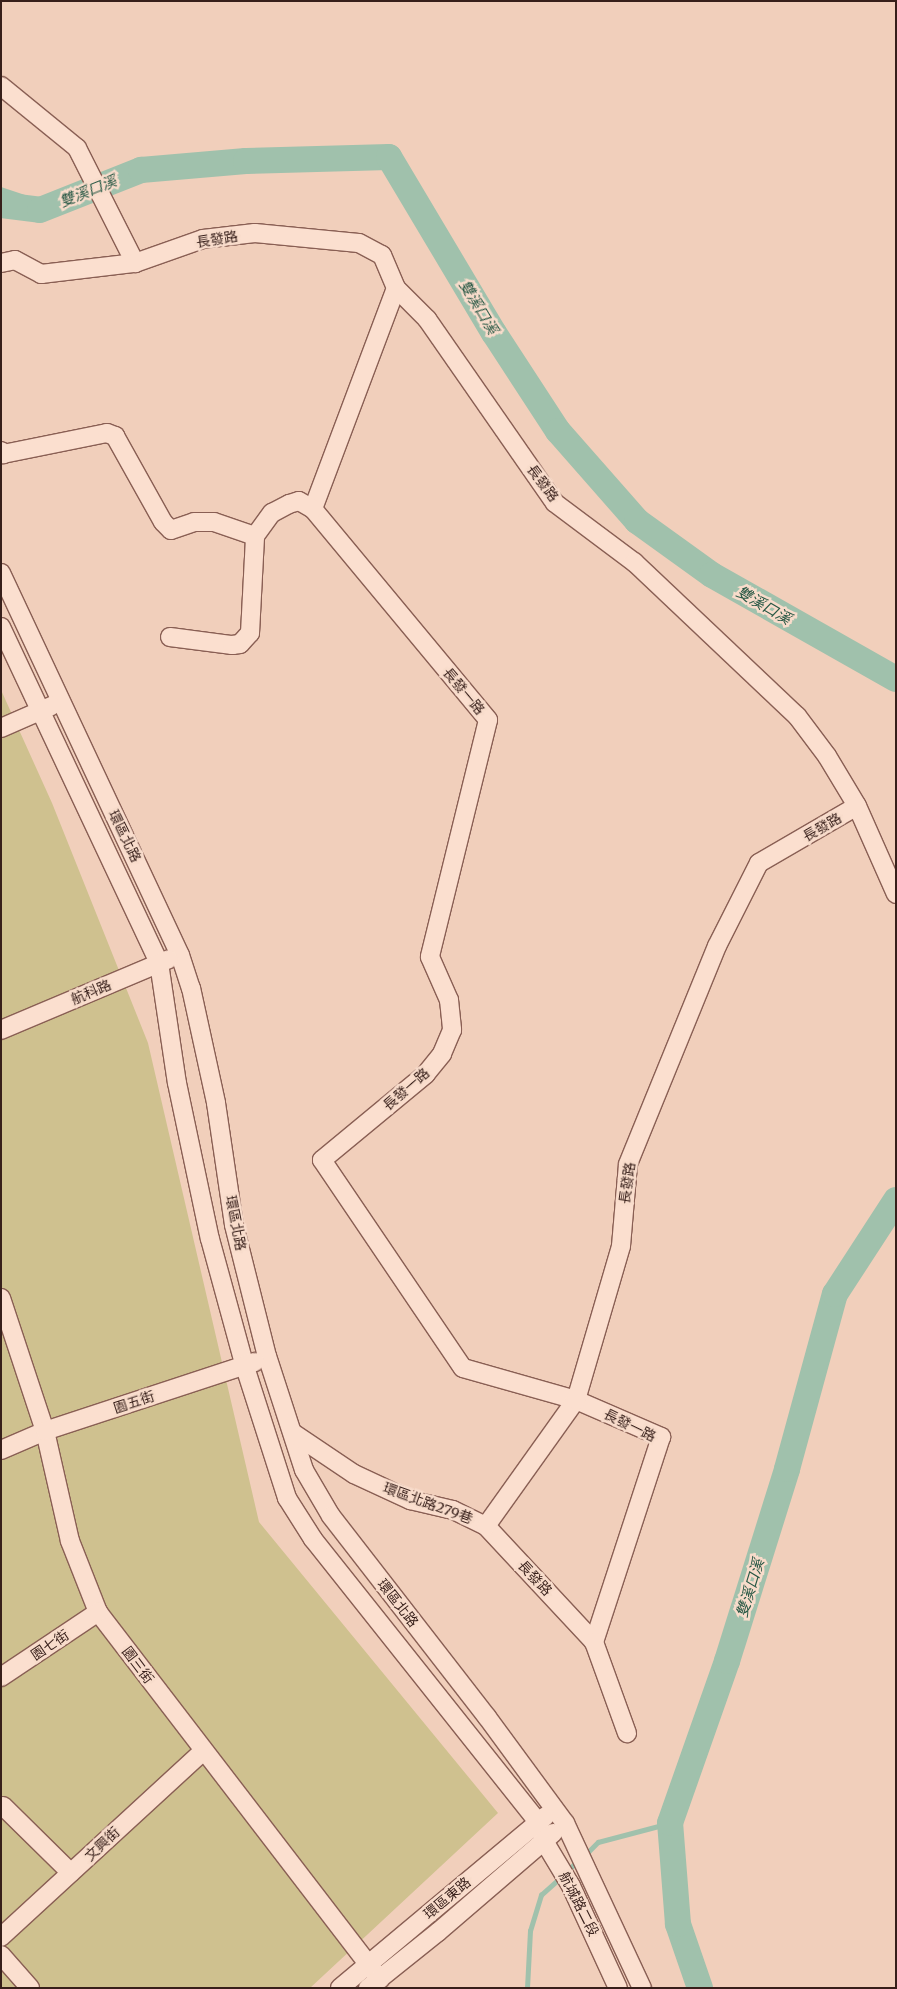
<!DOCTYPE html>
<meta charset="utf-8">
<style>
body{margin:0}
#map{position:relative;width:897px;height:1989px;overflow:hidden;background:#f1cfbb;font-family:Merriweather,"Noto Sans TC",serif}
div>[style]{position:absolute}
.green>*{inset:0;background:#cfc18f}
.water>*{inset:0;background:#a0c1ac}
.stream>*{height:4.5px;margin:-2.25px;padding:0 2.25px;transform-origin:2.25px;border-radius:2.25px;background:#a0c1ac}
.river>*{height:26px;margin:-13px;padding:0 13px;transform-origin:13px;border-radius:13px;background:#a0c1ac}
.roads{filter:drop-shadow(1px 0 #895f54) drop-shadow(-1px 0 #895f54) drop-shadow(0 1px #895f54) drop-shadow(0 -1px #895f54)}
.minor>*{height:18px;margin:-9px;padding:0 9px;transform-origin:9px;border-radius:9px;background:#fbdfcf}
span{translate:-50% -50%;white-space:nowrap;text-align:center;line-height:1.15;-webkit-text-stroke:5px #f8dccb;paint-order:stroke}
.street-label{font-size:14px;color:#371f1a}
.water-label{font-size:15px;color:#285845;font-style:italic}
.frame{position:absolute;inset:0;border:2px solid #371f1a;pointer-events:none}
</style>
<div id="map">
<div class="green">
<div style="clip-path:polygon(1px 690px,52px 803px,148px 1043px,259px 1522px,498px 1813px,310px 1988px,1px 1988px)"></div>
</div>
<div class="water">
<div style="clip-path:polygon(1px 187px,37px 199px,27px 217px,1px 213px)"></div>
</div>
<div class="stream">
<div style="left:585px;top:1855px;width:18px;rotate:-45deg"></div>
<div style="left:598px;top:1842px;width:74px;rotate:-14.8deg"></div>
<div style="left:566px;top:1872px;width:18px;rotate:-43deg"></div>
<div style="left:527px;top:1988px;width:57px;rotate:-87deg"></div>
<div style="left:530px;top:1931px;width:38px;rotate:-73deg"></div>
<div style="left:541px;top:1895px;width:27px;rotate:-42deg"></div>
</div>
<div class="river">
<div style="left:1px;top:205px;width:39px;rotate:7deg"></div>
<div style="left:40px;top:210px;width:109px;rotate:-21.6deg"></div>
<div style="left:141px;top:170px;width:105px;rotate:-4.9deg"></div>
<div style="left:246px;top:161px;width:143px;rotate:-1.6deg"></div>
<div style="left:389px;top:157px;width:205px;rotate:59.2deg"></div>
<div style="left:494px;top:333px;width:117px;rotate:56.9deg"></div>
<div style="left:558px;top:431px;width:120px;rotate:48.7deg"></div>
<div style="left:637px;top:521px;width:92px;rotate:35.8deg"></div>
<div style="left:712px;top:575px;width:211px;rotate:29.5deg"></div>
<div style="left:700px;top:1988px;width:68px;rotate:-109deg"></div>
<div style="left:678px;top:1924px;width:101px;rotate:-94.5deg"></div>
<div style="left:670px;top:1823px;width:172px;rotate:-70.6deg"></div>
<div style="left:727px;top:1661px;width:201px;rotate:-72.6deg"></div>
<div style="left:787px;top:1469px;width:181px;rotate:-74.7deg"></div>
<div style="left:835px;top:1294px;width:112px;rotate:-57deg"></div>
</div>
<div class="roads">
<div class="minor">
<div style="left:1px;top:86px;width:98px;rotate:39.2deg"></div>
<div style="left:77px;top:148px;width:129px;rotate:63.2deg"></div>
<div style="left:1px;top:263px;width:14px;rotate:-12deg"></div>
<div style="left:15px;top:260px;width:30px;rotate:28deg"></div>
<div style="left:41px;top:274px;width:95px;rotate:-6.7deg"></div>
<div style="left:135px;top:263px;width:72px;rotate:-19.4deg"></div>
<div style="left:203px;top:239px;width:52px;rotate:-6.6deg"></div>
<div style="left:255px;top:233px;width:104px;rotate:5.5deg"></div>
<div style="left:359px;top:243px;width:26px;rotate:28deg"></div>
<div style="left:382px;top:255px;width:36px;rotate:67deg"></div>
<div style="left:396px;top:288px;width:44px;rotate:45deg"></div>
<div style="left:427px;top:319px;width:224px;rotate:55.2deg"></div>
<div style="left:555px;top:503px;width:99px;rotate:36.8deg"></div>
<div style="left:634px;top:562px;width:224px;rotate:43.4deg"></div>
<div style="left:797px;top:716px;width:50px;rotate:53.1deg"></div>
<div style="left:827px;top:756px;width:58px;rotate:59deg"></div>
<div style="left:857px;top:806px;width:96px;rotate:66.1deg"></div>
<div style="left:396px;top:288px;width:236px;rotate:110.6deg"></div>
<div style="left:313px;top:509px;width:274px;rotate:50.3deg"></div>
<div style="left:488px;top:720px;width:244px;rotate:103.8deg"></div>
<div style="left:430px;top:957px;width:47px;rotate:66.2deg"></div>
<div style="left:449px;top:1000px;width:30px;rotate:84deg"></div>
<div style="left:452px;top:1030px;width:26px;rotate:113deg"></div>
<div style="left:442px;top:1054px;width:26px;rotate:129deg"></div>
<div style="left:426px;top:1074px;width:135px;rotate:140.4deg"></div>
<div style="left:322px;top:1160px;width:251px;rotate:55.9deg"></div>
<div style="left:463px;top:1368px;width:117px;rotate:15.8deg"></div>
<div style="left:576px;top:1400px;width:93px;rotate:23.5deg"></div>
<div style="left:661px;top:1437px;width:216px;rotate:108.1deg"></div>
<div style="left:1px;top:451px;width:4px;rotate:56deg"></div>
<div style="left:3px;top:454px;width:106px;rotate:-11.4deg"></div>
<div style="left:107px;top:433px;width:9px;rotate:21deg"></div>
<div style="left:115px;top:436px;width:98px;rotate:60.8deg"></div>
<div style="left:163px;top:522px;width:11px;rotate:45deg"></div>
<div style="left:171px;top:530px;width:24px;rotate:-19deg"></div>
<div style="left:194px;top:522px;width:20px"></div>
<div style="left:214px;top:522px;width:43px;rotate:18.9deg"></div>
<div style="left:255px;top:536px;width:29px;rotate:-54deg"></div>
<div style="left:272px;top:513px;width:19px;rotate:-28deg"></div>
<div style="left:289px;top:504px;width:10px;rotate:-17deg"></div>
<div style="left:299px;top:501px;width:16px;rotate:30deg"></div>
<div style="left:1px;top:573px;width:422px;rotate:64.9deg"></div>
<div style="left:180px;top:955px;width:35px;rotate:72deg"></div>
<div style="left:191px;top:988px;width:118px;rotate:77.7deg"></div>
<div style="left:216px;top:1103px;width:123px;rotate:81.6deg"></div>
<div style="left:234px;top:1225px;width:135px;rotate:75.9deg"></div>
<div style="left:267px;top:1356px;width:120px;rotate:72deg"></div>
<div style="left:304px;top:1470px;width:53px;rotate:59.6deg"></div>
<div style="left:331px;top:1516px;width:254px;rotate:52.2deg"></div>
<div style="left:487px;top:1717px;width:132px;rotate:53.7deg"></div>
<div style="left:565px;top:1823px;width:182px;rotate:65deg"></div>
<div style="left:1px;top:627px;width:371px;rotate:64.8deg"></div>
<div style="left:159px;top:963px;width:121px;rotate:81.5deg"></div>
<div style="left:177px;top:1083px;width:159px;rotate:78.1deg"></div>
<div style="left:210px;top:1239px;width:133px;rotate:74.7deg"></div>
<div style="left:245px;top:1367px;width:138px;rotate:72.2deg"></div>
<div style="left:287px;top:1498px;width:49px;rotate:57.6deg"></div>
<div style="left:313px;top:1539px;width:362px;rotate:51.5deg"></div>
<div style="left:538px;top:1822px;width:20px;rotate:72deg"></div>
<div style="left:544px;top:1841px;width:52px;rotate:59deg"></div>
<div style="left:571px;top:1886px;width:112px;rotate:65.3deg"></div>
<div style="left:170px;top:637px;width:63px;rotate:7.4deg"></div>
<div style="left:232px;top:645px;width:8px;rotate:-7deg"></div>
<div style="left:240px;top:644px;width:15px;rotate:-48deg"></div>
<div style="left:250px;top:633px;width:97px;rotate:-87deg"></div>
<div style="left:1px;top:728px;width:55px;rotate:-23.7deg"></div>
<div style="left:1px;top:1030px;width:182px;rotate:-22.9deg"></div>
<div style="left:1px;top:1298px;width:140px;rotate:71.7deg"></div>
<div style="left:45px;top:1431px;width:113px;rotate:77.2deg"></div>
<div style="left:70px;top:1541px;width:76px;rotate:68.5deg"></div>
<div style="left:98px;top:1612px;width:463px;rotate:52.5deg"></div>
<div style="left:293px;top:1433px;width:73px;rotate:33.9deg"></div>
<div style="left:354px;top:1474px;width:62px;rotate:24.9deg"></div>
<div style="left:410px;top:1500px;width:44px;rotate:13.1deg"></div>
<div style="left:453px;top:1510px;width:37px;rotate:26deg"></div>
<div style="left:486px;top:1526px;width:158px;rotate:47deg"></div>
<div style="left:594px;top:1642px;width:97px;rotate:70.1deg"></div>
<div style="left:1px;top:1450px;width:48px;rotate:-23.4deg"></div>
<div style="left:45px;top:1431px;width:221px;rotate:-18.2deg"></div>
<div style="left:486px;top:1526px;width:155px;rotate:-54.5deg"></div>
<div style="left:576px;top:1400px;width:160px;rotate:-73.7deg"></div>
<div style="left:621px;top:1246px;width:82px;rotate:-85.1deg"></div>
<div style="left:628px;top:1164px;width:235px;rotate:-67.8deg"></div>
<div style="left:717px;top:946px;width:93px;rotate:-63.2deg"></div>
<div style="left:759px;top:863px;width:113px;rotate:-30.2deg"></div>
<div style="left:1px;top:1677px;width:117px;rotate:-33.8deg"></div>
<div style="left:3px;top:1806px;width:95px;rotate:44.6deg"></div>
<div style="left:1px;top:1937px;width:275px;rotate:-42.6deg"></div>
<div style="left:1px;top:1955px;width:44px;rotate:48.7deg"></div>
<div style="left:340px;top:1988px;width:268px;rotate:-39.9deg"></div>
<div style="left:368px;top:1988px;width:90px;rotate:-38.7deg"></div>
<div style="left:438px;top:1932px;width:152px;rotate:-40.7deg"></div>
</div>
</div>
<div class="street-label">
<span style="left:217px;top:239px;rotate:-9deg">長發路</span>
<span style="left:543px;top:483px;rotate:53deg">長發路</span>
<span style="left:464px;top:691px;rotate:50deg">長發一路</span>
<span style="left:822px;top:827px;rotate:-30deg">長發路</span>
<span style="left:125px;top:836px;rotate:64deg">環區北路</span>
<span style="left:91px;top:992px;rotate:-23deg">航科路</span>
<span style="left:406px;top:1089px;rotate:-41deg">長發一路</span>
<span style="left:627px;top:1183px;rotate:-82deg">長發路</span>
<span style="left:236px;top:1223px;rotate:79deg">環區北路</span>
<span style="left:134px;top:1402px;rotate:-18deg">園五街</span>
<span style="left:630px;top:1425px;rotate:26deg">長發一路</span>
<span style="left:428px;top:1503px;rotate:20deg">環區北路279巷</span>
<span style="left:535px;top:1578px;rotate:47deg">長發路</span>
<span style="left:398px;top:1603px;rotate:52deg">環區北路</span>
<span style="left:50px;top:1645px;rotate:-34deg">園七街</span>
<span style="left:138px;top:1665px;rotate:53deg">園三街</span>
<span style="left:102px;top:1844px;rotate:-43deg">文興街</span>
<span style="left:447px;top:1898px;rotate:-40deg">環區東路</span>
<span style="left:579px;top:1904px;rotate:63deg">航城路二段</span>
</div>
<div class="water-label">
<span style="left:88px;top:191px;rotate:-22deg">雙溪口溪</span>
<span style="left:479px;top:307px;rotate:59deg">雙溪口溪</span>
<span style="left:764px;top:605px;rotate:30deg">雙溪口溪</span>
<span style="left:750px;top:1588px;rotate:-73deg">雙溪口溪</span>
</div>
<div class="frame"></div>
</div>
